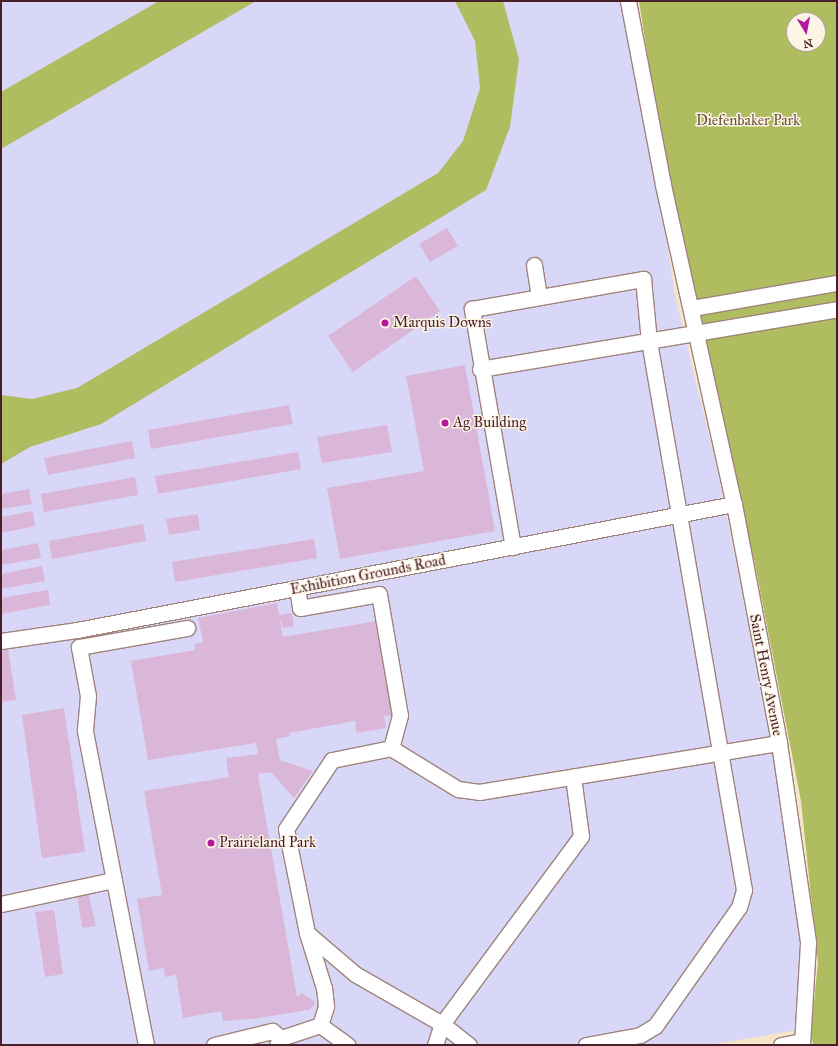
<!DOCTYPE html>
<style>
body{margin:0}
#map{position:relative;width:838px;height:1046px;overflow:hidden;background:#f5e5cb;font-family:"IM FELL Great Primer",serif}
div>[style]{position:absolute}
.built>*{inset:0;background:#d9d7f7}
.green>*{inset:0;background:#afbd60}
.building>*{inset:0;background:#dab7d8}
.roads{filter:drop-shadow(1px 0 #a0827b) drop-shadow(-1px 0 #a0827b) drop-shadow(0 1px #a0827b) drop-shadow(0 -1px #a0827b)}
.minor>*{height:15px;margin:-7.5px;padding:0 7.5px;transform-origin:7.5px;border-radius:7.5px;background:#fff}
.dots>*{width:11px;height:11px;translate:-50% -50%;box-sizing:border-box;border:2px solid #fcf5e5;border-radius:50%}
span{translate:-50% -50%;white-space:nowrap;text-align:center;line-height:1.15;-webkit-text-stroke:3px #fcf5e5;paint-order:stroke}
.park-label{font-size:15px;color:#684e3b}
.poi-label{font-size:15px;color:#4a1f2b}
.left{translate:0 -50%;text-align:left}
.street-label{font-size:15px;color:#4a1f2b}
.frame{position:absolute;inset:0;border:2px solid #4a1f2b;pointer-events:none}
.north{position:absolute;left:786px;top:12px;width:40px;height:40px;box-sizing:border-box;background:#fcf5e5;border:1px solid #b59f9b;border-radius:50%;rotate:170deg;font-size:11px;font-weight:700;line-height:16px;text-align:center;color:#4a1f2b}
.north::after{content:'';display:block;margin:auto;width:14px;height:18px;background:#b5179e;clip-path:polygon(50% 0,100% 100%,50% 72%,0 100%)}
</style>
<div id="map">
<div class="built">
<div style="clip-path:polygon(1px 1px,630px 1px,675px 296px,718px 472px,769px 728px,800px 939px,798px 1030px,709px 1045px,1px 1045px)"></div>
</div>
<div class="green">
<div style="clip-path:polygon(159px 1px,256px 1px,1px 149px,1px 92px)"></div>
<div style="clip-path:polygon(455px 1px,503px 1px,519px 59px,510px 127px,486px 190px,101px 424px,30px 447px,1px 464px,1px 395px,32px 399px,77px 388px,438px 173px,463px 141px,480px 88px,475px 41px)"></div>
<div style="clip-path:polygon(evenodd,639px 1px,837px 1px,837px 1045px,813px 1045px,811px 1030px,818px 963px,801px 801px,755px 564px,667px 178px,639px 1px,794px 20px,818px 20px,818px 44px,794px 44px,794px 20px)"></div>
</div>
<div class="building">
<div style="clip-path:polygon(447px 228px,458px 246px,430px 262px,419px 244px)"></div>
<div style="clip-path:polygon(416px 276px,440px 311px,353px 372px,328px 336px)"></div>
<div style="clip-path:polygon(465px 365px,495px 531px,340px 559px,327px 488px,424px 471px,406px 376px)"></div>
<div style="clip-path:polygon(289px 405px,293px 424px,151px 449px,148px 430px)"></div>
<div style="clip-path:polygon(387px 425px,392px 452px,322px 463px,317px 437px)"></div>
<div style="clip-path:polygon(132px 441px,135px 458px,48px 475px,44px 458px)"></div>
<div style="clip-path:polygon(298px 452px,301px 469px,158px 494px,155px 476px)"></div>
<div style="clip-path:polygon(135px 477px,138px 495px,44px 512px,41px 494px)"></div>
<div style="clip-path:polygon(29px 489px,32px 504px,1px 509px,1px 494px)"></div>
<div style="clip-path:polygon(33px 511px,35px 526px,1px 533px,1px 517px)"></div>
<div style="clip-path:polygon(198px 514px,200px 530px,169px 535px,166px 519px)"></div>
<div style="clip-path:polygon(143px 524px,146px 541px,52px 559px,49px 541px)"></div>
<div style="clip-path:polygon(314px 539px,317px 558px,175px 582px,172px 562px)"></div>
<div style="clip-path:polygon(38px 543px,41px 558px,1px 565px,1px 550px)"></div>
<div style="clip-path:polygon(42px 566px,45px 581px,1px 589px,1px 574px)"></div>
<div style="clip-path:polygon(48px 590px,50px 605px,1px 614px,1px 598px)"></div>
<div style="clip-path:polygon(277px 603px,279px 615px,292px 613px,294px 626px,283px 628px,279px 618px,283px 637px,377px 621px,393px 715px,384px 716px,386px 728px,356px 733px,355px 721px,289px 733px,290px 736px,276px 739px,280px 760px,313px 771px,294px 798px,271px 772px,258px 774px,297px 997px,302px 993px,315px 1002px,314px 1005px,309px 1010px,252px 1019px,223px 1021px,221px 1011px,183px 1018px,176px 975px,165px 977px,164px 968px,149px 971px,137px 899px,162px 895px,144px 791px,229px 777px,226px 758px,258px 754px,256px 743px,148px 760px,131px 661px,195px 650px,194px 644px,203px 642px,198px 618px)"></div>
<div style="clip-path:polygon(8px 649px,16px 700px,1px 702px,1px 651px)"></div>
<div style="clip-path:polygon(64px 708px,85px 852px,42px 858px,22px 715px)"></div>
<div style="clip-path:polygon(88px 892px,96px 926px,82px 928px,77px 894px)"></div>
<div style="clip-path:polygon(54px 910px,63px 974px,45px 977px,35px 912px)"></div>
</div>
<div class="roads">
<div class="minor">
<div style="left:628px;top:1px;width:187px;rotate:79.2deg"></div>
<div style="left:663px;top:185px;width:327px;rotate:77.5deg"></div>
<div style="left:734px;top:504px;width:243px;rotate:79.3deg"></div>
<div style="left:779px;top:743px;width:202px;rotate:81.7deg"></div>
<div style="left:808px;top:943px;width:102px;rotate:93.4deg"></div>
<div style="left:534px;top:265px;width:32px;rotate:81deg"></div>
<div style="left:692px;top:308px;width:147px;rotate:-9.8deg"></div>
<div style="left:480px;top:369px;width:362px;rotate:-9.5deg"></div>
<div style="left:513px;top:547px;width:242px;rotate:-99.8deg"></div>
<div style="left:472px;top:309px;width:174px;rotate:-10deg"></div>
<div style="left:643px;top:279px;width:62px;rotate:84.5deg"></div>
<div style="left:649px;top:341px;width:557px;rotate:80.18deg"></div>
<div style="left:744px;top:890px;width:18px;rotate:106deg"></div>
<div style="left:739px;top:907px;width:146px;rotate:125.2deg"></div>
<div style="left:655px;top:1026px;width:17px;rotate:149deg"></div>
<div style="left:640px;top:1035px;width:55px;rotate:169.5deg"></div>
<div style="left:297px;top:588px;width:20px;rotate:81deg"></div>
<div style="left:300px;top:608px;width:80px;rotate:-10deg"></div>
<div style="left:379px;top:594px;width:123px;rotate:80.2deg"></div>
<div style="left:400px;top:715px;width:34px;rotate:105deg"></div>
<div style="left:1px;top:641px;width:77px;rotate:-8.2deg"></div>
<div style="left:77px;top:630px;width:669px;rotate:-10.86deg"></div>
<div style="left:1px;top:904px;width:115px;rotate:-12.1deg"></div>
<div style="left:307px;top:933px;width:63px;rotate:40.5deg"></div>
<div style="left:355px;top:974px;width:100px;rotate:29.9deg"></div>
<div style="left:442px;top:1024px;width:234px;rotate:-53.5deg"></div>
<div style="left:581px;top:836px;width:60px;rotate:-97.7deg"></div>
<div style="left:320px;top:1025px;width:20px;rotate:-72deg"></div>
<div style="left:326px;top:1006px;width:18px;rotate:-96deg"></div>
<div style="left:324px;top:988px;width:58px;rotate:-107.2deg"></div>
<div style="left:307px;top:933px;width:106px;rotate:-101.4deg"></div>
<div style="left:286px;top:829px;width:83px;rotate:-56.3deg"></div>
<div style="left:332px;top:760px;width:60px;rotate:-11.5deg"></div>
<div style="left:391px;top:748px;width:79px;rotate:31.5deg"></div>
<div style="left:458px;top:789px;width:21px;rotate:8deg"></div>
<div style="left:479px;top:792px;width:304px;rotate:-9.3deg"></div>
<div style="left:320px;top:1025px;width:34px;rotate:36deg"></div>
<div style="left:146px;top:1045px;width:321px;rotate:-101deg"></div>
<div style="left:85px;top:730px;width:34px;rotate:-85deg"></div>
<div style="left:88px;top:696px;width:50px;rotate:-100.4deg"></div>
<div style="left:79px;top:647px;width:110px;rotate:-10deg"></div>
<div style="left:214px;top:1045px;width:60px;rotate:-13.6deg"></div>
<div style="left:272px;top:1031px;width:11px;rotate:38deg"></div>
<div style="left:277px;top:1045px;width:8px;rotate:-60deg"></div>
<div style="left:281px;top:1038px;width:41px;rotate:-18.4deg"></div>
<div style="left:435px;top:1045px;width:22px;rotate:-72deg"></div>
<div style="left:442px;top:1024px;width:34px;rotate:38deg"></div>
<div style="left:781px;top:1045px;width:21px;rotate:-11deg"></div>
</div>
</div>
<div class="dots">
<div style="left:385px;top:323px;background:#b5179e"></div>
<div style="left:445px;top:423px;background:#b5179e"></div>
<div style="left:211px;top:843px;background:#b5179e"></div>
</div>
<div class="park-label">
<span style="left:748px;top:121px">Diefenbaker Park</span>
</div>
<div class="poi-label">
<span class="left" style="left:393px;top:323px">Marquis Downs</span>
<span class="left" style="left:453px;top:423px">Ag Building</span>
<span class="left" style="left:219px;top:843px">Prairieland Park</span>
</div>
<div class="street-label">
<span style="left:368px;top:575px;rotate:-11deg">Exhibition Grounds Road</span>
<span style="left:766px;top:675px;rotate:79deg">Saint Henry Avenue</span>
</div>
<div class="frame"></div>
<div class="north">N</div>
</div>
